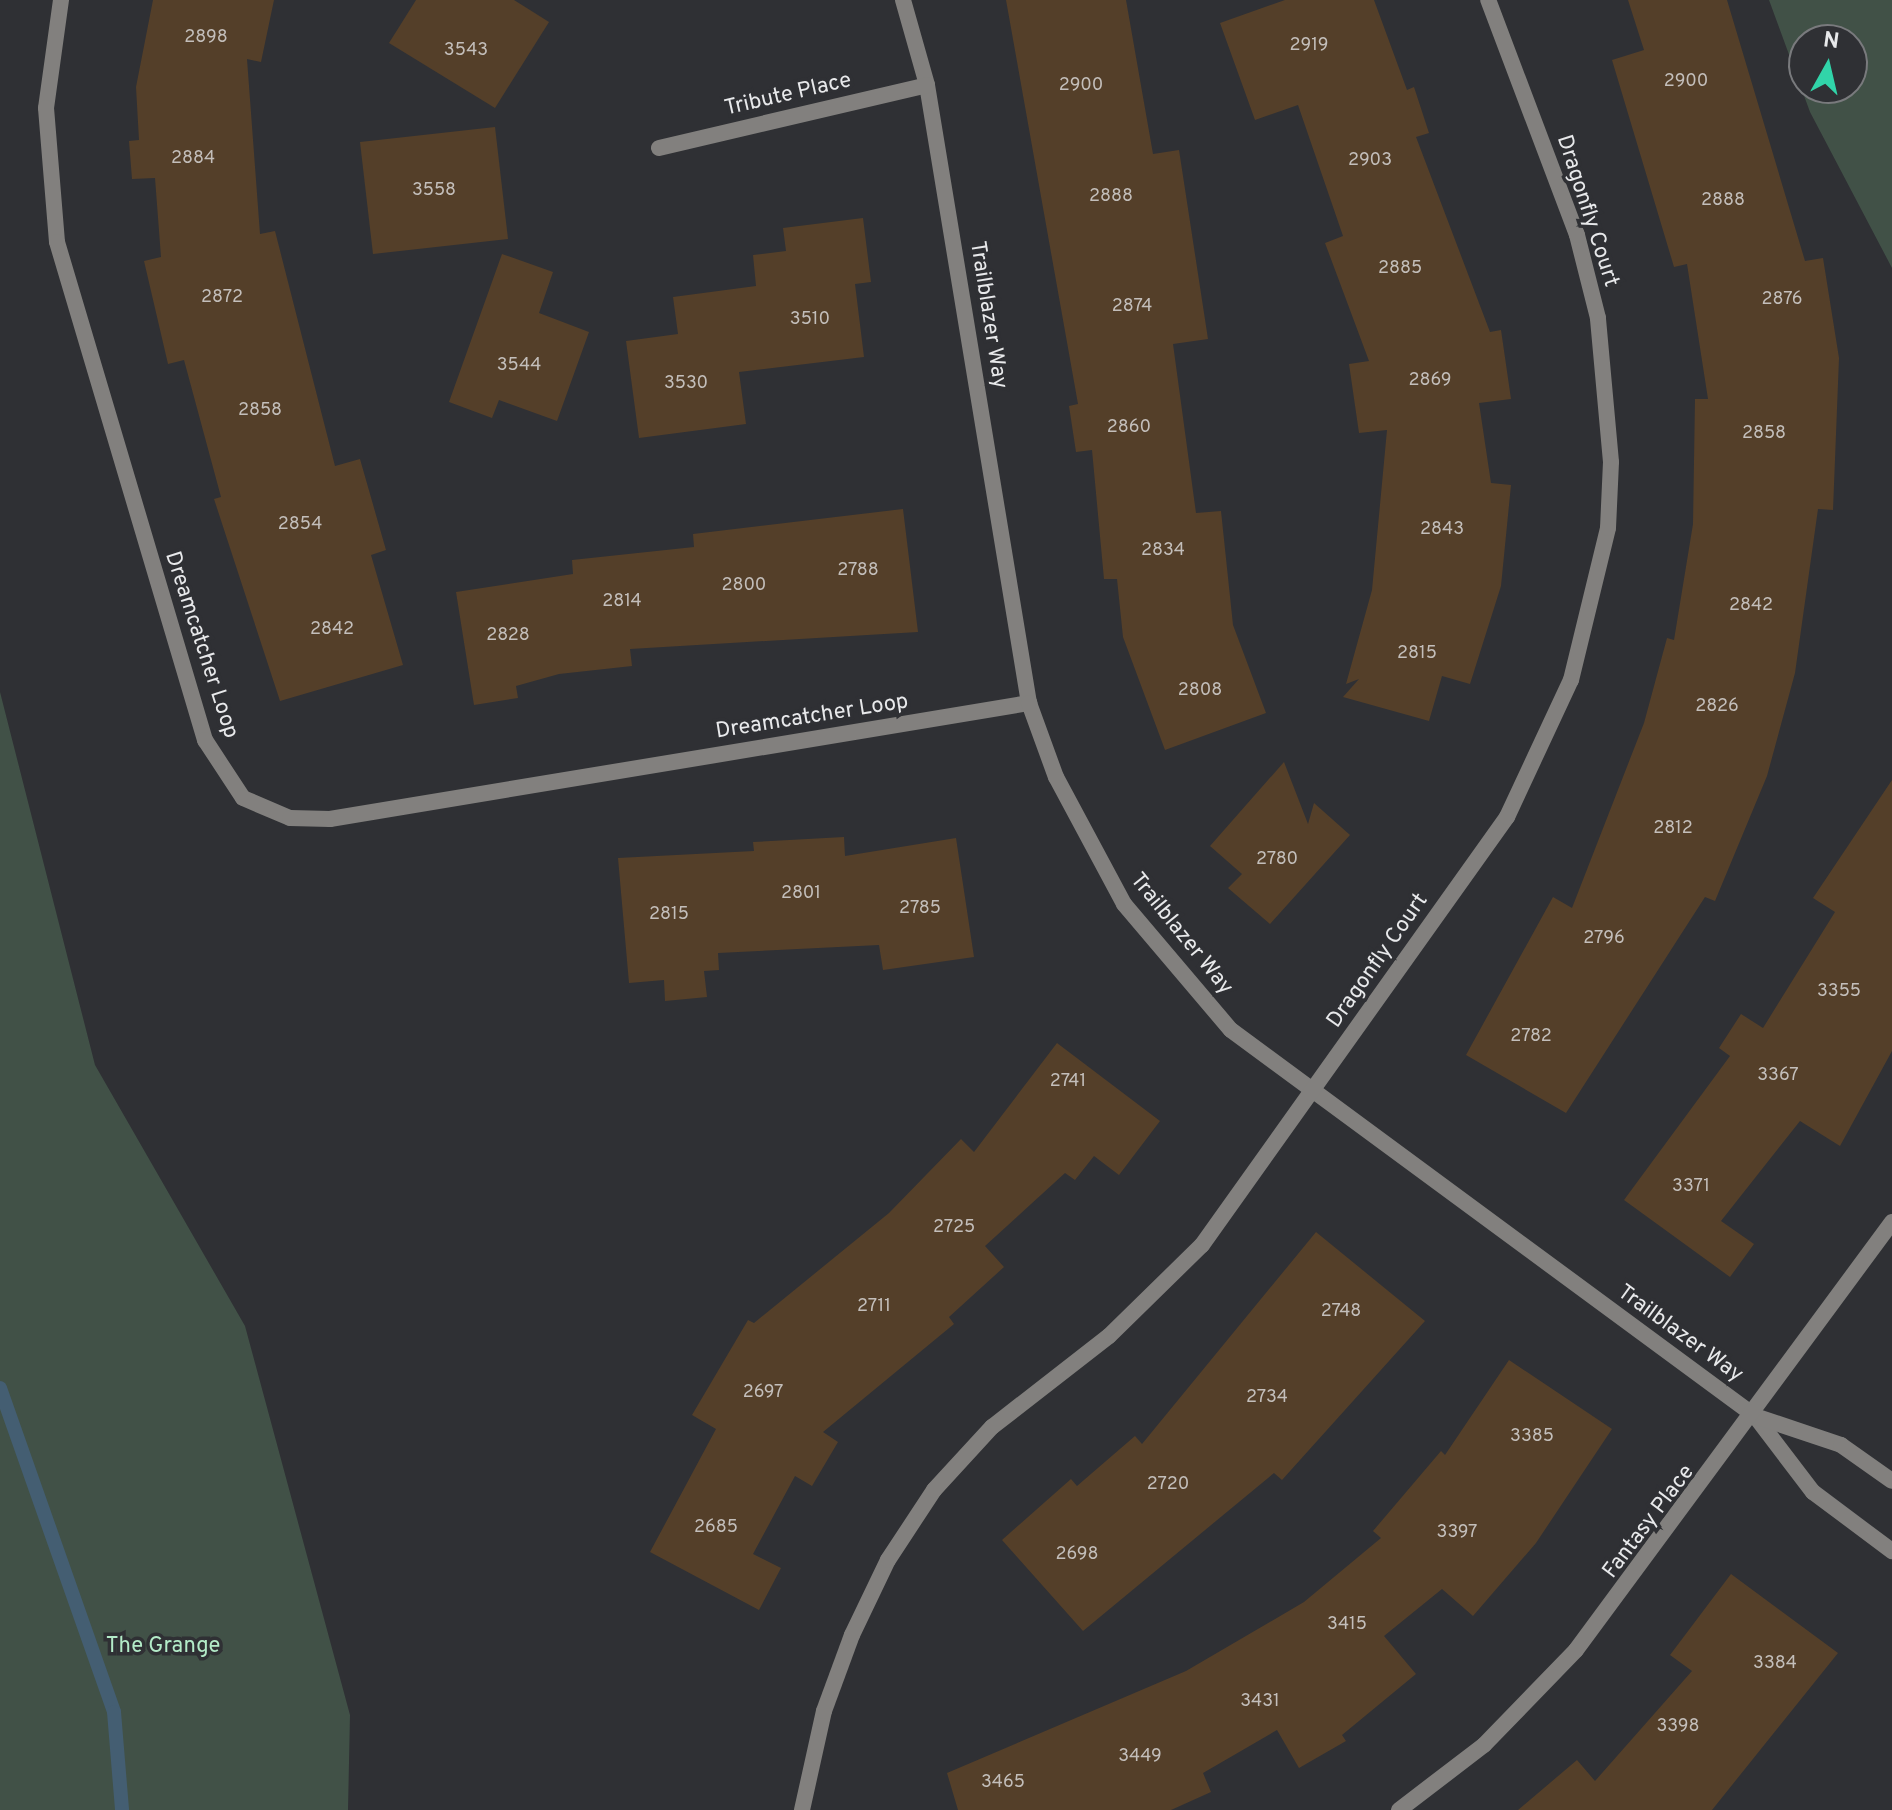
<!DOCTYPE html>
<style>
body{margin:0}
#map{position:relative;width:1892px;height:1810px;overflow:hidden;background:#2f3034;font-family:Overpass,sans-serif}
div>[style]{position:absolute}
.green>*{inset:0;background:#415147}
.stream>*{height:14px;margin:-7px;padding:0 7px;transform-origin:7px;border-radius:7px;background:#445e72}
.building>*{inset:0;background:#543f29}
.street>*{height:16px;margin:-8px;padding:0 8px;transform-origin:8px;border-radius:8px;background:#82807e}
span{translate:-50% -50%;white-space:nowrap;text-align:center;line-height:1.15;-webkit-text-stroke:7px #2f3034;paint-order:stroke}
.number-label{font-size:18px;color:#c3beba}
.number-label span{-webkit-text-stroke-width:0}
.street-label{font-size:22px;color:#e8e9eb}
.park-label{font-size:22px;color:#b3ebc8}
.north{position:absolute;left:1788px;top:24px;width:80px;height:80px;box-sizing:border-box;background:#2f3034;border:2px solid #797a7d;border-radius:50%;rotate:8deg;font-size:22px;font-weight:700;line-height:32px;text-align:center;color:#e8e9eb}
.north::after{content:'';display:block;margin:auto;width:28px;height:36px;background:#31d4a9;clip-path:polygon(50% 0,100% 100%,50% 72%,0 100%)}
</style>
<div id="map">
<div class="green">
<div style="clip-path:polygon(evenodd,1769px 0,1892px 0,1892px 268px,1810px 112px,1769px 0,1852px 40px,1852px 88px,1804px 88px,1804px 40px,1852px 40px)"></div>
<div style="clip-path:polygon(0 692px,95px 1065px,245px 1326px,350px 1715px,348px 1810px,0 1810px)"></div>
</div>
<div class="stream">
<div style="left:0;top:1388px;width:343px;rotate:70.6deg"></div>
<div style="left:114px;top:1712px;width:98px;rotate:85.3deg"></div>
</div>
<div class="building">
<div style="clip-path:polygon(153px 0,274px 0,261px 62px,247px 59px,260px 234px,275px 231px,335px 466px,360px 459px,386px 550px,371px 555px,403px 665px,280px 701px,214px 499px,221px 497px,184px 360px,168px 364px,144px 261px,161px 257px,155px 178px,132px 179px,129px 141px,139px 140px,136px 87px)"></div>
<div style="clip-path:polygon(416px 0,514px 0,549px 22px,495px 108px,389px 43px)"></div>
<div style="clip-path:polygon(1006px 0,1126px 0,1153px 154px,1179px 150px,1208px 339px,1173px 344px,1196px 513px,1221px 511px,1233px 625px,1266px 713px,1165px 750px,1123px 637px,1117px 579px,1104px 579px,1092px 450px,1076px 452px,1069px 406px,1078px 404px)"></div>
<div style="clip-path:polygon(1285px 0,1374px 0,1407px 90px,1414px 87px,1429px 133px,1416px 137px,1490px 332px,1501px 330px,1511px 399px,1479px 403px,1491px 483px,1511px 485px,1501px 586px,1470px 684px,1442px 676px,1429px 721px,1343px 697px,1359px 679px,1346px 684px,1372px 590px,1387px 430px,1359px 433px,1349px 364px,1369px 361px,1325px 243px,1343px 236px,1298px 105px,1255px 120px,1220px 23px)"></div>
<div style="clip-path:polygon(1628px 0,1727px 0,1805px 261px,1823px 258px,1839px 358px,1833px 510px,1818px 509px,1795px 673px,1767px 776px,1715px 901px,1705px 897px,1566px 1113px,1466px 1055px,1553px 897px,1572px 908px,1644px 723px,1667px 638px,1674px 640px,1693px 524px,1695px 399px,1708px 399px,1687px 264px,1674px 267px,1612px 60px,1644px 50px)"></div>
<div style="clip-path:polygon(495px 127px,508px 239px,373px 254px,360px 142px)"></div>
<div style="clip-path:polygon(863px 218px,871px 282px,855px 284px,864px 357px,739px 372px,746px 424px,639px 438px,626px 341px,678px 334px,673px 297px,756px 286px,753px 255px,786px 251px,783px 228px)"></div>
<div style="clip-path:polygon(502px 254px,553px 272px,539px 313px,589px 332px,557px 421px,499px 400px,492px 418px,449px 402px)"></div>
<div style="clip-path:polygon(903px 509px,918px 632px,630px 649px,632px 666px,559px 674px,516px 686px,518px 698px,474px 705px,456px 592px,573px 574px,572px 560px,694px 547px,693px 534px)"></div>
<div style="clip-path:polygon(1284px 762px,1308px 824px,1314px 803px,1350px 835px,1270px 924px,1228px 888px,1242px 874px,1210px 846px)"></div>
<div style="clip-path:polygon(1892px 780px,1892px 1051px,1840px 1146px,1800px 1121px,1721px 1221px,1754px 1244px,1730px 1277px,1624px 1200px,1730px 1056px,1719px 1048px,1741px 1014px,1763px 1028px,1835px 912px,1813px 898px)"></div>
<div style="clip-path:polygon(844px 837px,845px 856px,956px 838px,974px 957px,883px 970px,879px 945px,718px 953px,719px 970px,704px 971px,707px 997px,665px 1001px,664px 980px,629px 983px,618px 858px,754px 851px,753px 842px)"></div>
<div style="clip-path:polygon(1057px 1043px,1160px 1121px,1119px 1175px,1094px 1156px,1075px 1180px,1065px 1173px,985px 1246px,1004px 1267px,949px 1317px,954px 1324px,823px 1432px,838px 1442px,812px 1486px,795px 1476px,753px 1554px,781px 1568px,759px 1610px,650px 1552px,716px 1429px,692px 1415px,748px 1320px,754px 1323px,889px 1213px,961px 1139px,974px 1152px)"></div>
<div style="clip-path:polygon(1316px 1232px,1425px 1321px,1282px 1480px,1274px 1473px,1083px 1631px,1002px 1540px,1071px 1479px,1077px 1486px,1135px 1436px,1142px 1444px)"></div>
<div style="clip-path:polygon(1509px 1360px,1612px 1429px,1536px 1543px,1473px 1616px,1442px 1589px,1384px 1636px,1416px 1674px,1342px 1735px,1346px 1741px,1299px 1768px,1277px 1730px,1203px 1773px,1211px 1792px,1171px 1810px,958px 1810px,947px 1773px,1186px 1671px,1304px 1602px,1381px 1538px,1373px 1531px,1441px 1451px,1445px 1455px)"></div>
<div style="clip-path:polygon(1731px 1574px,1838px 1653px,1712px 1810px,1518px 1810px,1577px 1760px,1595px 1781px,1692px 1671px,1670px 1655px)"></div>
</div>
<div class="street">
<div style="left:61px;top:0;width:109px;rotate:97.9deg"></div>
<div style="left:46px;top:108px;width:134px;rotate:85.3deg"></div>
<div style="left:57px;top:242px;width:520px;rotate:73.45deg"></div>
<div style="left:205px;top:740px;width:69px;rotate:56.8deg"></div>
<div style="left:243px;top:798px;width:51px;rotate:23.1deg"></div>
<div style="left:290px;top:818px;width:40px;rotate:1.4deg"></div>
<div style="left:330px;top:819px;width:709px;rotate:-9.42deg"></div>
<div style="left:903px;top:0;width:88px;rotate:74.2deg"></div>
<div style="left:927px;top:85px;width:626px;rotate:80.63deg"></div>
<div style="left:1029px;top:703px;width:79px;rotate:70deg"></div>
<div style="left:1056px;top:777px;width:144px;rotate:61.8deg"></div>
<div style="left:1124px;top:904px;width:165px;rotate:49.7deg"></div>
<div style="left:1231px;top:1030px;width:651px;rotate:36.38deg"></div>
<div style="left:1755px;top:1416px;width:96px;rotate:52.7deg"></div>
<div style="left:1813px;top:1492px;width:99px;rotate:36.8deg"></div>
<div style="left:659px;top:148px;width:275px;rotate:-13.2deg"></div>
<div style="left:1755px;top:1416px;width:91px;rotate:18.6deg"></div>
<div style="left:1841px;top:1445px;width:62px;rotate:35.2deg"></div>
<div style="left:802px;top:1810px;width:101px;rotate:-77.5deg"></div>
<div style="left:824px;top:1711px;width:81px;rotate:-69.8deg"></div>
<div style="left:852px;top:1635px;width:83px;rotate:-64.4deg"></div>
<div style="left:888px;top:1560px;width:84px;rotate:-56.7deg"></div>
<div style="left:934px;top:1490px;width:86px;rotate:-47.4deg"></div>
<div style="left:992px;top:1427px;width:148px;rotate:-37.9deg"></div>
<div style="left:1109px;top:1336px;width:130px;rotate:-44.4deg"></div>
<div style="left:1202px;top:1245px;width:526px;rotate:-54.53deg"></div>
<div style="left:1507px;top:817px;width:151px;rotate:-65deg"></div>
<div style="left:1571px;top:680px;width:156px;rotate:-76.3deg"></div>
<div style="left:1608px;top:528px;width:66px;rotate:-87.4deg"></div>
<div style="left:1611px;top:462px;width:145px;rotate:-95.2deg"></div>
<div style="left:1598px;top:318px;width:86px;rotate:-104.2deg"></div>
<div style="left:1577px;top:235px;width:251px;rotate:-110.7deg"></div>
<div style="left:1399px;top:1810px;width:107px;rotate:-37.4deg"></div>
<div style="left:1484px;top:1745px;width:132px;rotate:-45.9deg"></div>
<div style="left:1576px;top:1650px;width:532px;rotate:-53.56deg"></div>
</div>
<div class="number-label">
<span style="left:206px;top:38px">2898</span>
<span style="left:1309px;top:46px">2919</span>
<span style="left:466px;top:51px">3543</span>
<span style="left:1686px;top:82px">2900</span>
<span style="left:1081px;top:86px">2900</span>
<span style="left:193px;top:159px">2884</span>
<span style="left:1370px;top:161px">2903</span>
<span style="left:434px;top:191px">3558</span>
<span style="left:1111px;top:197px">2888</span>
<span style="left:1723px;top:201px">2888</span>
<span style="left:1400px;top:269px">2885</span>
<span style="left:222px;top:298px">2872</span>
<span style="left:1782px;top:300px">2876</span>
<span style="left:1132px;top:307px">2874</span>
<span style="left:810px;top:320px">3510</span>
<span style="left:519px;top:366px">3544</span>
<span style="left:1430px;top:381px">2869</span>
<span style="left:686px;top:384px">3530</span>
<span style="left:260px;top:411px">2858</span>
<span style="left:1129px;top:428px">2860</span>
<span style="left:1764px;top:434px">2858</span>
<span style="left:300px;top:525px">2854</span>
<span style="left:1442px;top:530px">2843</span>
<span style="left:1163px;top:551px">2834</span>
<span style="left:858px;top:571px">2788</span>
<span style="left:744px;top:586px">2800</span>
<span style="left:622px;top:602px">2814</span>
<span style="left:1751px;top:606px">2842</span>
<span style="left:332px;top:630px">2842</span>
<span style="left:508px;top:636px">2828</span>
<span style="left:1417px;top:654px">2815</span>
<span style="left:1200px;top:691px">2808</span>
<span style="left:1717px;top:707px">2826</span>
<span style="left:1673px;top:829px">2812</span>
<span style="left:1277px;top:860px">2780</span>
<span style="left:801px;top:894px">2801</span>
<span style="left:920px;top:909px">2785</span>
<span style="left:669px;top:915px">2815</span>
<span style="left:1604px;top:939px">2796</span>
<span style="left:1839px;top:992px">3355</span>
<span style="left:1531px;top:1037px">2782</span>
<span style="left:1778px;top:1076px">3367</span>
<span style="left:1068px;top:1082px">2741</span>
<span style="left:1691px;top:1187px">3371</span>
<span style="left:954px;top:1228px">2725</span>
<span style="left:874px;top:1307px">2711</span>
<span style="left:1341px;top:1312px">2748</span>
<span style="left:763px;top:1393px">2697</span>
<span style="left:1267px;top:1398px">2734</span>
<span style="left:1532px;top:1437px">3385</span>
<span style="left:1168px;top:1485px">2720</span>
<span style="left:716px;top:1528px">2685</span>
<span style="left:1457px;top:1533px">3397</span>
<span style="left:1077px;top:1555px">2698</span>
<span style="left:1347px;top:1625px">3415</span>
<span style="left:1775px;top:1664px">3384</span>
<span style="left:1260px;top:1702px">3431</span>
<span style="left:1678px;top:1727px">3398</span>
<span style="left:1140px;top:1757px">3449</span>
<span style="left:1003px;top:1783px">3465</span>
</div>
<div class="street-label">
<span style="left:788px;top:95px;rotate:-13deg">Tribute Place</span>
<span style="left:1587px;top:211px;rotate:72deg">Dragonfly Court</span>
<span style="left:988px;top:315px;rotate:81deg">Trailblazer Way</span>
<span style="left:201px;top:645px;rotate:72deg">Dreamcatcher Loop</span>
<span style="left:812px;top:717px;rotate:-9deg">Dreamcatcher Loop</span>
<span style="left:1181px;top:934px;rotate:51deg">Trailblazer Way</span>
<span style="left:1378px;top:961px;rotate:-55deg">Dragonfly Court</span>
<span style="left:1680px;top:1334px;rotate:36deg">Trailblazer Way</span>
<span style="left:1649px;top:1522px;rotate:-53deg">Fantasy Place</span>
</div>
<div class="park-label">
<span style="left:163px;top:1647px">The Grange</span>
</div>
<div class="north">N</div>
</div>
